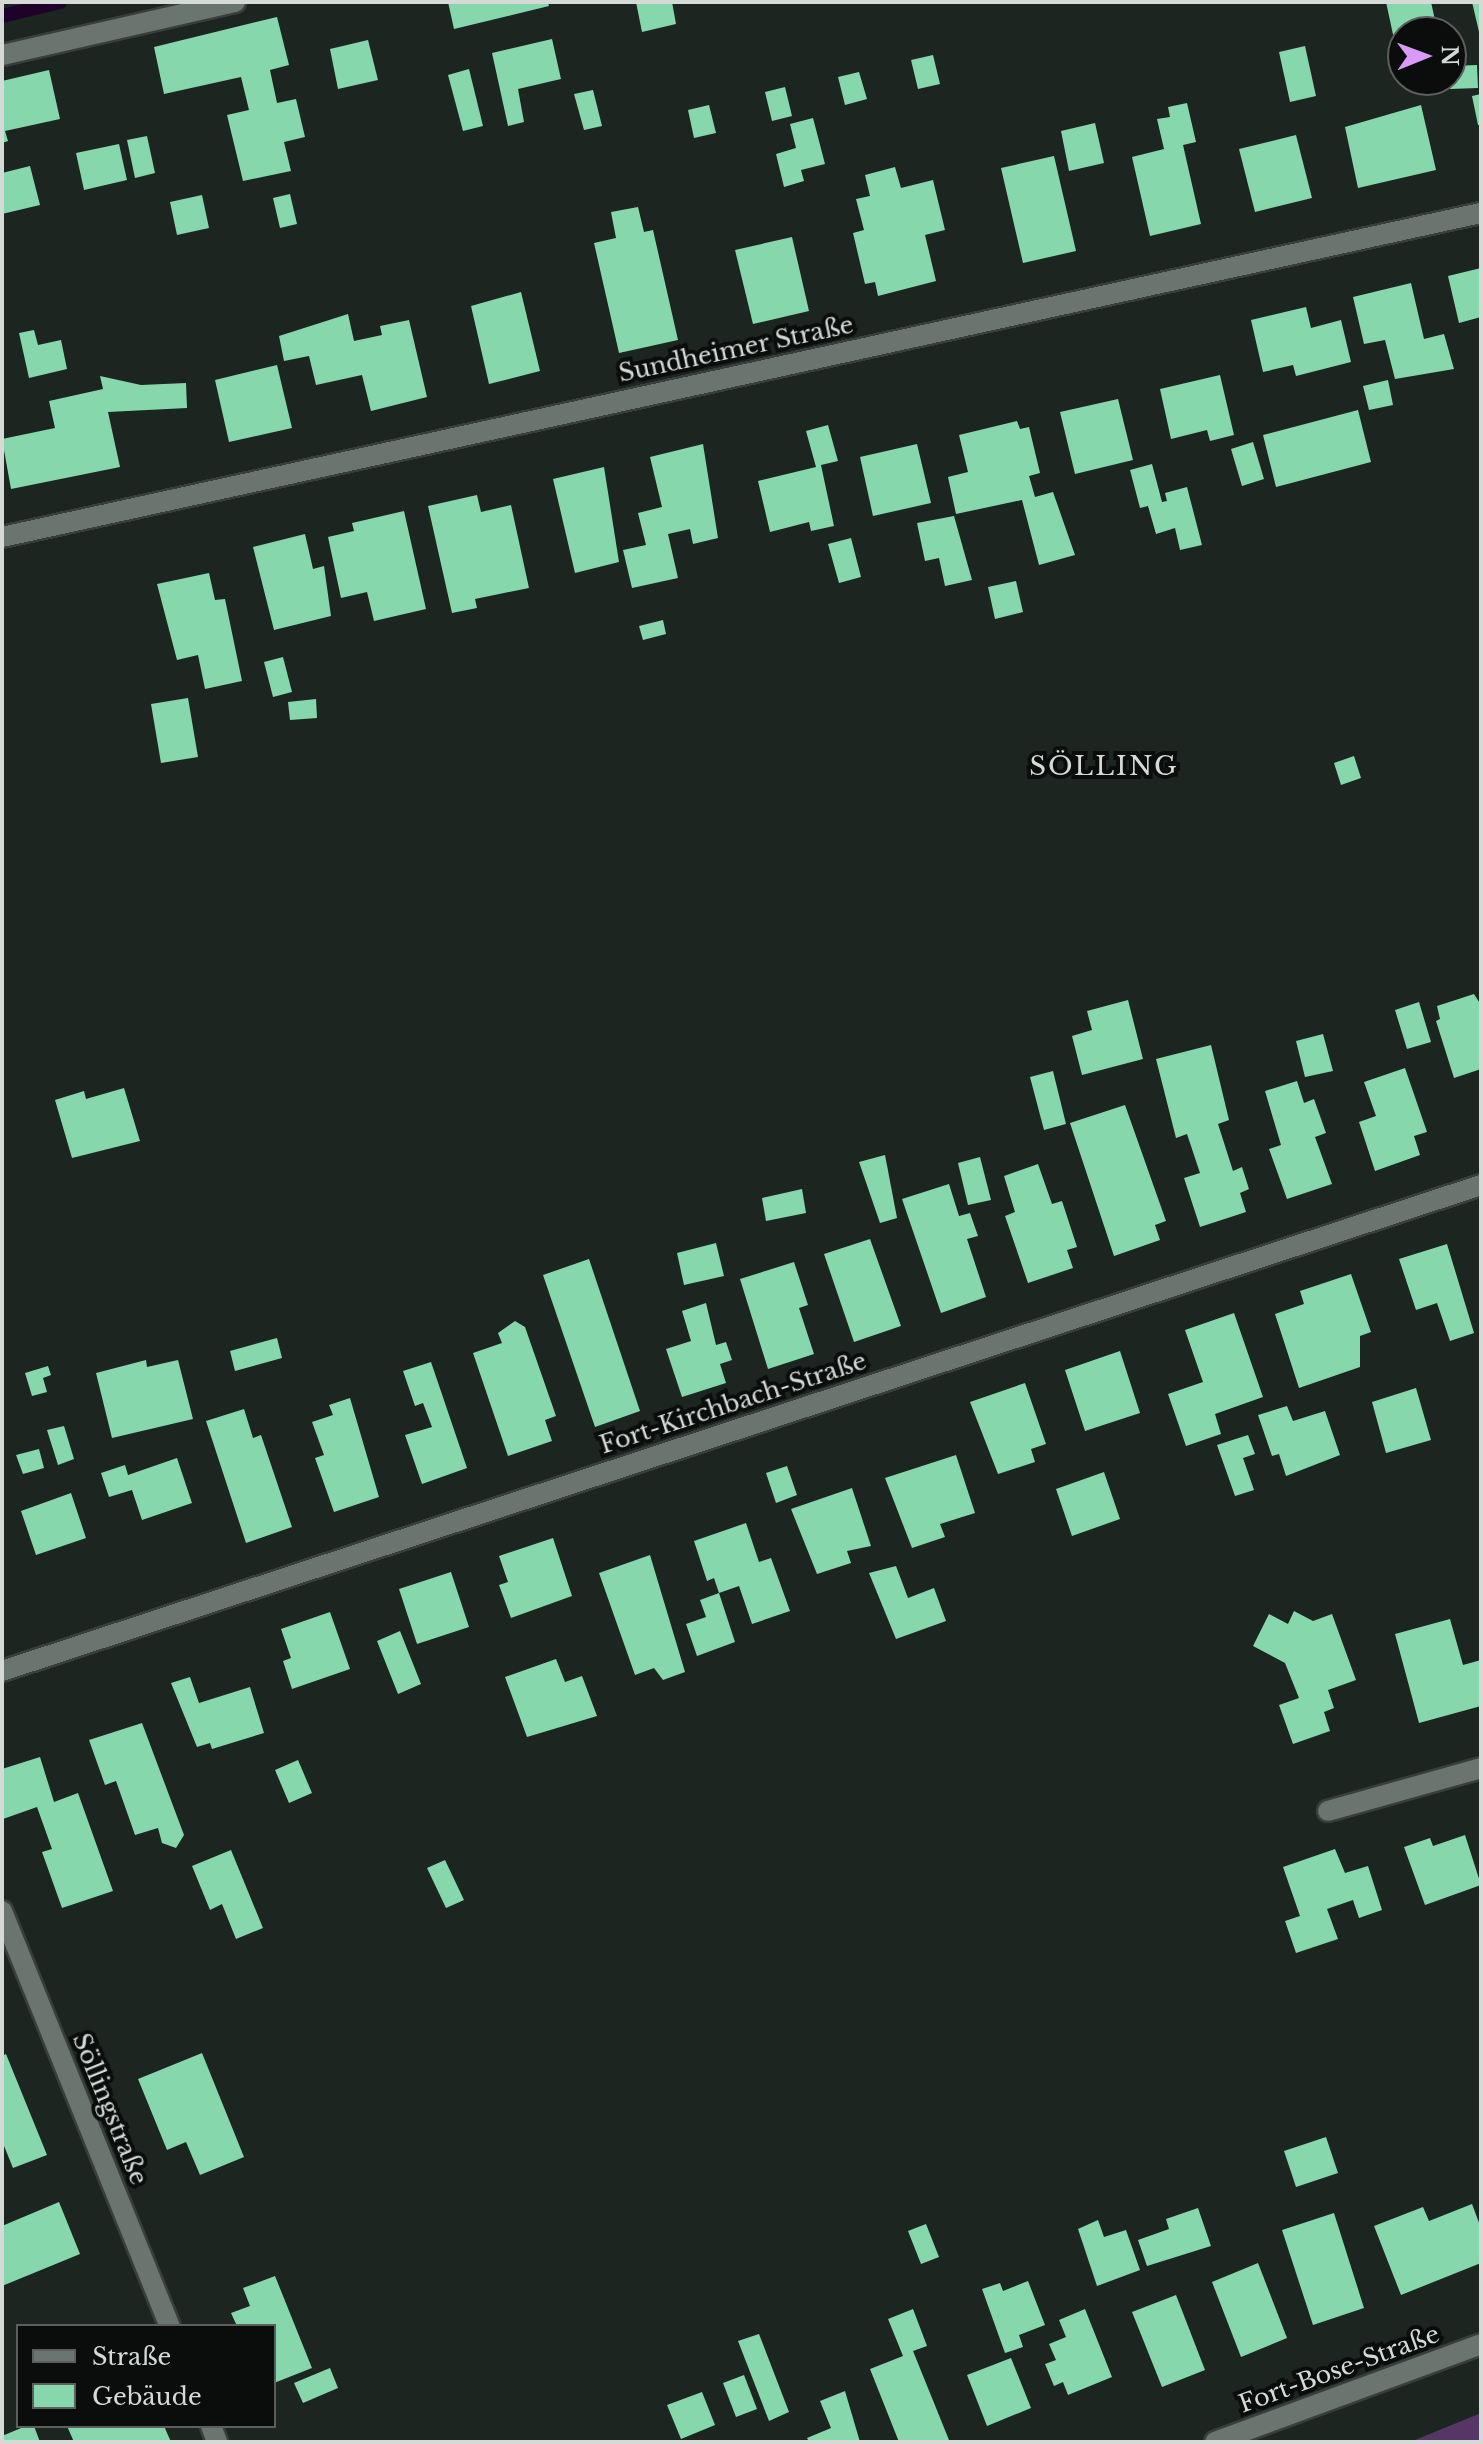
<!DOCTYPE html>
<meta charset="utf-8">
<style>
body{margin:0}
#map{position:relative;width:1483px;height:2444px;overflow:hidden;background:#1d2521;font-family:"Libre Baskerville",serif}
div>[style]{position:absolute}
.green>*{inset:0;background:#573666}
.stream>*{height:14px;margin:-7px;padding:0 7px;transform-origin:7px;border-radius:7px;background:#1f022a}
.building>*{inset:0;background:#86d8ac}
.roads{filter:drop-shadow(2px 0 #383f3b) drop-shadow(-2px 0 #383f3b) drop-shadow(0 2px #383f3b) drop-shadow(0 -2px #383f3b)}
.minor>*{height:20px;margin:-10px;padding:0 10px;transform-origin:10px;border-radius:10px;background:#6b756f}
span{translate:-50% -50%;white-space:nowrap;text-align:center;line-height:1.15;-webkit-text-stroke:8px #0a0d0b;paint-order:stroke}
.street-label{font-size:24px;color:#d5dad7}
.neighbourhood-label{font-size:26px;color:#d5dad7;letter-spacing:2px}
.frame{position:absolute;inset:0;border:4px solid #d5dad7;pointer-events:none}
.legend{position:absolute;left:16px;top:2324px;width:260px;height:104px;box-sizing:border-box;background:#0a0d0b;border:2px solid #5b5f5d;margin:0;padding:10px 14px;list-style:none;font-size:24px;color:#d5dad7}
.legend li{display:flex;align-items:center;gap:16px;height:40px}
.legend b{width:40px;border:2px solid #5b5f5d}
.north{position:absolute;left:1387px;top:16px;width:80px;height:80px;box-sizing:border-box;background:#0a0d0b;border:2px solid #5b5f5d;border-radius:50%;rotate:89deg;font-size:22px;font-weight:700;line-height:32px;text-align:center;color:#d5dad7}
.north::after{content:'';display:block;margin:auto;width:28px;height:36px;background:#da9af7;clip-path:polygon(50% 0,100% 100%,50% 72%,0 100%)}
</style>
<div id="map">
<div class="green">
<div style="clip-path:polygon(1481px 2413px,1481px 2442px,1410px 2442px)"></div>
</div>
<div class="stream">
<div style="left:2px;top:16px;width:60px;rotate:-13.6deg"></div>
</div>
<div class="building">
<div style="clip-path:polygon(448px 2px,548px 2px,549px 6px,454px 29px)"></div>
<div style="clip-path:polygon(636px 2px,672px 2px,676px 24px,642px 32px)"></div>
<div style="clip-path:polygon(1386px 2px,1431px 2px,1437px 29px,1403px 32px,1394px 39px)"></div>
<div style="clip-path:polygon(1472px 2px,1481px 2px,1481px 36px,1480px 36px)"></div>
<div style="clip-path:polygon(277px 17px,289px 65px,270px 70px,277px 103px,296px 99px,305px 137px,284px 142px,291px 171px,243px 181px,227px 115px,249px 110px,241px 77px,164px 94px,154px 47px)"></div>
<div style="clip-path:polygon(552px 39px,561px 79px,518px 89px,524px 122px,508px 126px,492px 53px)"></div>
<div style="clip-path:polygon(368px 40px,378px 80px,338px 89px,330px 49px)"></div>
<div style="clip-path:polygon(1305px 46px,1316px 96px,1290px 102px,1279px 52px)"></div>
<div style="clip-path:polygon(933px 55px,940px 84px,918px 89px,911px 60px)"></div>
<div style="clip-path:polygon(1477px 65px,1478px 88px,1450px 89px,1451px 66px)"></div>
<div style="clip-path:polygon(469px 69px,483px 126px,463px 131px,448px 75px)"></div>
<div style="clip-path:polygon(49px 70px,60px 119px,5px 131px,8px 141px,2px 143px,2px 81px)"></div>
<div style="clip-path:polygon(859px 72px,867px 99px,845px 105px,838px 77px)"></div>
<div style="clip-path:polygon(785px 87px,792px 116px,772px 121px,765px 92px)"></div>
<div style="clip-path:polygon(593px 90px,602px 126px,584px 130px,574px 94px)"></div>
<div style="clip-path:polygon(1481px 94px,1481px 125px,1478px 125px,1472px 96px)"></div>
<div style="clip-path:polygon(1187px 103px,1196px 142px,1183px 145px,1201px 224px,1150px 236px,1132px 157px,1164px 149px,1157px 119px,1170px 117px,1168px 107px)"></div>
<div style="clip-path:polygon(709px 105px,716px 133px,694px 138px,688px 110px)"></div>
<div style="clip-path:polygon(1421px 105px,1436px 170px,1358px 188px,1345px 127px)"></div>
<div style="clip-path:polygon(813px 118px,825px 164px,801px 170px,804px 181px,784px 187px,776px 154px,796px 148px,790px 124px)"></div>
<div style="clip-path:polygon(1095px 123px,1104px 163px,1069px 171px,1061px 131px)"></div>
<div style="clip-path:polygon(1296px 135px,1312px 198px,1255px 212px,1239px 149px)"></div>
<div style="clip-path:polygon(147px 136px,155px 173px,135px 178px,127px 140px)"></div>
<div style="clip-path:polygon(119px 144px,127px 180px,84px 190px,76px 153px)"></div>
<div style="clip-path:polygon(1054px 156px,1076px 251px,1023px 263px,1001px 168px)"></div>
<div style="clip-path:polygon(30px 166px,40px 205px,2px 214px,2px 173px)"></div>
<div style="clip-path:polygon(895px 167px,901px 188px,933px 180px,945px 230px,925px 235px,936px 281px,878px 296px,875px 282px,865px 284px,853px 233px,864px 230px,856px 199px,870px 196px,865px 175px)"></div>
<div style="clip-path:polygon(290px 194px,297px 224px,280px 228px,273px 198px)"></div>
<div style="clip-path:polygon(202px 195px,209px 228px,177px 235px,170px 202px)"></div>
<div style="clip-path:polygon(638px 207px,644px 232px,653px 230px,678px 340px,619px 353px,594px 243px,616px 238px,611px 212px)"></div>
<div style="clip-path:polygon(792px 237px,809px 311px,753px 324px,735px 250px)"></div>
<div style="clip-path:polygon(1481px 268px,1481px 317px,1459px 323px,1448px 276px)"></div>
<div style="clip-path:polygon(1411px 283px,1424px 339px,1444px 334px,1454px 369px,1395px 379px,1385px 340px,1364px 344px,1353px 297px)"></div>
<div style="clip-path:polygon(521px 292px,540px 371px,489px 384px,471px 306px)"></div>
<div style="clip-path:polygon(1306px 307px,1311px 328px,1341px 320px,1351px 362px,1296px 376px,1293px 365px,1263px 372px,1251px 320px)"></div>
<div style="clip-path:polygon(348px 314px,354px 341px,382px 335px,380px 326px,409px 320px,427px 397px,371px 411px,362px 375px,316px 385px,309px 356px,284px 361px,279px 336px)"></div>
<div style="clip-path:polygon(34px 330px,38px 345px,61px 340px,67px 369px,29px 378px,19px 333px)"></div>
<div style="clip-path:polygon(277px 365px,292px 428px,229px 442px,215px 380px)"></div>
<div style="clip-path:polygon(1220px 375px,1234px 435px,1210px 441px,1207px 430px,1171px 439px,1160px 389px)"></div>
<div style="clip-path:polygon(100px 376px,141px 385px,186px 383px,187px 408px,108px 412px,120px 467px,11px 489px,2px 439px,55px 428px,49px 401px,103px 389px)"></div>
<div style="clip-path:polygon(1388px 380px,1393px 405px,1369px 410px,1363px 386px)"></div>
<div style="clip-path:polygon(1118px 399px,1133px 460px,1075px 474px,1060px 412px)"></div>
<div style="clip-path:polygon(1358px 410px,1371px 462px,1276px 487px,1263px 435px)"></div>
<div style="clip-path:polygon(1017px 421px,1020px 429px,1029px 427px,1040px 473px,1029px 476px,1035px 497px,1053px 492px,1075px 555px,1039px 565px,1022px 500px,956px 514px,948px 477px,968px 472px,959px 435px)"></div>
<div style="clip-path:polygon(828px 425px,838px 461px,821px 465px,834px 526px,811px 531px,809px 522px,770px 532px,758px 481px,816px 467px,806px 431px)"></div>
<div style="clip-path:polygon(1253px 442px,1264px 479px,1242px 486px,1231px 449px)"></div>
<div style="clip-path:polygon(703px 444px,718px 538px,693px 544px,690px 529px,668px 534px,678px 578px,632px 588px,623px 550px,646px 545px,638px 513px,662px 507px,650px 457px)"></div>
<div style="clip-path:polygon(917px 444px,931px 503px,873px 516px,860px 457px)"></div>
<div style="clip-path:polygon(1152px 464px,1162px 502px,1167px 501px,1165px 493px,1187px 487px,1202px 545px,1180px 550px,1175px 528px,1156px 534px,1148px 506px,1140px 508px,1130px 470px)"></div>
<div style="clip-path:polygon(604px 467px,619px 562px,575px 573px,553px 479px)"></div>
<div style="clip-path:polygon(477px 495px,481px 512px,511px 505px,529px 588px,475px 599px,477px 608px,452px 613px,428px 506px)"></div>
<div style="clip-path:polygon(404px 511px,426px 609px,374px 621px,367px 592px,341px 598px,328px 537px,354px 531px,352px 523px)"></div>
<div style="clip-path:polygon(954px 516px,972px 580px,945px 586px,939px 558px,925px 561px,917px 523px)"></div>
<div style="clip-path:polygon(305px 534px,313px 569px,324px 566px,331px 616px,274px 630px,253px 547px)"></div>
<div style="clip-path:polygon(851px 538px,861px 577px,839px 583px,828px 544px)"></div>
<div style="clip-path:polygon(209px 573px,215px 600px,225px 599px,242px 681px,205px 689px,198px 655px,177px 660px,157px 584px)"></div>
<div style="clip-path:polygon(1016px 581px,1023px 612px,995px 619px,988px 587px)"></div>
<div style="clip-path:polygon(663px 620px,666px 634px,643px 640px,639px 626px)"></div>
<div style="clip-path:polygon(283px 657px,292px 692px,273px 697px,264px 662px)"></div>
<div style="clip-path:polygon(188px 698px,198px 757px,161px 763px,151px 704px)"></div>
<div style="clip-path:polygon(316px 699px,317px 718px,290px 720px,288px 702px)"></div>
<div style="clip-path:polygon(1354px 756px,1361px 778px,1341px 785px,1334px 763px)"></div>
<div style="clip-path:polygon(1474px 994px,1481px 1005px,1481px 1069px,1454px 1078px,1436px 1021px,1440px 1019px,1437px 1006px)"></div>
<div style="clip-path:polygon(1128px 1000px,1143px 1059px,1082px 1075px,1072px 1036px,1092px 1030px,1087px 1011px)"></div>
<div style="clip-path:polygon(1419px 1002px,1431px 1042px,1407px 1049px,1395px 1010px)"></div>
<div style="clip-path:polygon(1323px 1034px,1333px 1071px,1305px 1077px,1296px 1041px)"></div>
<div style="clip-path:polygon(1211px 1045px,1229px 1120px,1218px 1124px,1233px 1171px,1242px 1167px,1249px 1189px,1240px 1193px,1246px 1212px,1200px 1227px,1184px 1178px,1200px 1173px,1187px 1134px,1176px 1138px,1156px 1059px)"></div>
<div style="clip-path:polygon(1405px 1068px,1427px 1132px,1414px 1136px,1420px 1155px,1375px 1171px,1359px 1122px,1376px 1116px,1364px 1082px)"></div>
<div style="clip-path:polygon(1053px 1071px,1066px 1124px,1044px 1130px,1030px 1077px)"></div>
<div style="clip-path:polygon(1297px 1081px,1304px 1103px,1314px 1099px,1326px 1133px,1315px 1137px,1332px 1184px,1287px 1199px,1269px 1149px,1281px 1145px,1265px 1091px)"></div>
<div style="clip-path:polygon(124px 1088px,140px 1141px,72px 1158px,55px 1100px,84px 1091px,86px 1099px)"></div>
<div style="clip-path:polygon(1125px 1105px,1166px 1221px,1155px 1225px,1160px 1240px,1114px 1256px,1070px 1123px)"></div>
<div style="clip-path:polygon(885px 1155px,897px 1218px,880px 1223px,859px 1162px)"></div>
<div style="clip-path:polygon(980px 1157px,991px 1200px,968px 1205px,958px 1163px)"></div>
<div style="clip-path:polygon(1038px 1164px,1052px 1204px,1062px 1201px,1077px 1247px,1067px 1250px,1073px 1268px,1028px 1283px,1005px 1216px,1015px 1212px,1004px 1176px)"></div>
<div style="clip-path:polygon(949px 1184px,959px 1216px,970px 1213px,978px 1236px,967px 1239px,986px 1297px,941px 1313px,902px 1199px)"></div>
<div style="clip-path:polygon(802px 1189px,806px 1213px,766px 1221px,762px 1198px)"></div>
<div style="clip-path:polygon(870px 1239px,901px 1326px,854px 1342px,824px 1254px)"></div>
<div style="clip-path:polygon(716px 1243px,724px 1276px,684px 1285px,677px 1253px)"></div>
<div style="clip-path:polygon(1447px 1244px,1474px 1333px,1450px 1341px,1437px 1303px,1416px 1310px,1399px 1259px)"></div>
<div style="clip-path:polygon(589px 1259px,640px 1411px,595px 1427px,543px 1275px)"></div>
<div style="clip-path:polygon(794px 1262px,808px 1305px,799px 1308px,814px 1354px,768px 1369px,740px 1279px)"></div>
<div style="clip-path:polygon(1351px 1274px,1371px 1332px,1360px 1336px,1360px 1367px,1299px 1388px,1275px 1314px,1304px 1304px,1300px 1291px)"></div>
<div style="clip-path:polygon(706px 1303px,716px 1345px,726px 1342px,732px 1360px,720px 1364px,726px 1383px,682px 1397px,666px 1349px,691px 1341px,682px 1311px)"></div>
<div style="clip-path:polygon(1234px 1313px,1263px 1397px,1215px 1414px,1221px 1434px,1186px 1446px,1168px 1394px,1203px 1382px,1185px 1330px)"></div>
<div style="clip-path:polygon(515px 1321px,525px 1327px,556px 1416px,545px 1420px,552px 1441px,508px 1456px,473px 1353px,502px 1343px,498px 1333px)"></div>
<div style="clip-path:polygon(277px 1338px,282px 1358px,235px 1371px,230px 1351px)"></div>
<div style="clip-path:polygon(1120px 1351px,1140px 1413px,1085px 1431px,1065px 1370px)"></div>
<div style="clip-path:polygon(146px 1360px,147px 1367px,178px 1360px,193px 1419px,112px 1438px,96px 1373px)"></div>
<div style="clip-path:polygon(431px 1362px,467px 1468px,422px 1484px,405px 1435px,432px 1427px,423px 1403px,415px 1406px,403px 1371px)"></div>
<div style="clip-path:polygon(48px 1366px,51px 1375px,43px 1378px,47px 1392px,32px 1396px,25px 1373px)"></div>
<div style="clip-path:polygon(1025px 1383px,1046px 1444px,1031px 1449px,1035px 1462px,998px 1474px,970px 1402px)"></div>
<div style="clip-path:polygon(1416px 1388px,1431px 1440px,1386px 1453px,1372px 1402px)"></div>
<div style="clip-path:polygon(350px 1398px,379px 1497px,334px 1512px,315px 1458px,324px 1455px,312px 1422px,333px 1415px,329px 1405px)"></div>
<div style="clip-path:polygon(1287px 1406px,1293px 1421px,1325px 1411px,1340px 1455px,1286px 1476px,1279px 1454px,1272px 1456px,1258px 1415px)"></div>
<div style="clip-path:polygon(244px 1409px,253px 1438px,261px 1435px,292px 1527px,246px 1543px,206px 1421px)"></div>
<div style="clip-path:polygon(64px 1426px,74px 1459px,58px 1465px,47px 1430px)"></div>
<div style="clip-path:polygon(1248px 1435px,1255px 1454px,1243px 1458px,1254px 1490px,1235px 1496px,1217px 1445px)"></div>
<div style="clip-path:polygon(39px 1449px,44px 1468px,23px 1474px,16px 1455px)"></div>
<div style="clip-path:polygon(956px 1455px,975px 1513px,940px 1524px,945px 1537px,912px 1548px,885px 1478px)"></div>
<div style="clip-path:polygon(177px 1458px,192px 1503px,142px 1520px,132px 1490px,109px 1497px,101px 1473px,125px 1465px,128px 1475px)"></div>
<div style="clip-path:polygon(787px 1466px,797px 1495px,776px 1503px,766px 1473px)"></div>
<div style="clip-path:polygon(1104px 1472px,1120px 1519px,1072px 1536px,1056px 1489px)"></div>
<div style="clip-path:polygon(852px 1488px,871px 1546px,847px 1551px,851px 1563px,817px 1574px,791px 1509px)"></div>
<div style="clip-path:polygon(71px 1493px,86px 1538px,36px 1555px,21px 1511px)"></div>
<div style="clip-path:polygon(746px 1523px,759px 1562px,771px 1558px,790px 1611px,752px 1624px,739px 1586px,719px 1593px,735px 1642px,697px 1656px,686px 1624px,706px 1617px,700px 1600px,719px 1593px,714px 1578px,707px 1581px,694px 1541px)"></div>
<div style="clip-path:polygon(553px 1538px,572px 1596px,511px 1618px,499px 1585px,508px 1582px,499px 1556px)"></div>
<div style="clip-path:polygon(650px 1555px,685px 1672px,663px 1680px,654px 1668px,635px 1675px,599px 1573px)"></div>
<div style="clip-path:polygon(896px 1566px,908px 1598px,934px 1588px,946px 1621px,896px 1639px,869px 1573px)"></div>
<div style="clip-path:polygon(451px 1572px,469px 1627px,417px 1644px,399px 1589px)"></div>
<div style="clip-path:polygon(1294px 1611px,1313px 1621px,1332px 1614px,1356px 1680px,1328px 1690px,1334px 1708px,1324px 1712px,1330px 1731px,1293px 1744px,1279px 1705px,1299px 1698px,1285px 1663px,1253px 1646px,1269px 1614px,1288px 1624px)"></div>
<div style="clip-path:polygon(330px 1612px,350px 1669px,292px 1689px,283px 1661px,291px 1658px,281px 1629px)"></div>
<div style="clip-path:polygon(1450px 1619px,1463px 1665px,1481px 1660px,1481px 1706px,1419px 1723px,1395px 1634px)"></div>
<div style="clip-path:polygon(400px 1631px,421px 1684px,398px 1694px,377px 1641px)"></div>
<div style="clip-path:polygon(556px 1659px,565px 1682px,582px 1676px,597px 1716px,527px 1737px,505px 1677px)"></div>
<div style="clip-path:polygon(190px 1677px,199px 1703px,250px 1687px,264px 1733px,212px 1749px,210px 1743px,197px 1747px,171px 1683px)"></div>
<div style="clip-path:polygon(142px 1723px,184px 1835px,176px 1848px,162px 1843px,158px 1828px,135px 1835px,116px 1781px,105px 1785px,89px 1740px)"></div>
<div style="clip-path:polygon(40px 1757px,54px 1802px,78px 1793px,113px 1891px,62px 1908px,42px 1852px,52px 1849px,37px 1807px,3px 1819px,2px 1814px,2px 1769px)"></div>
<div style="clip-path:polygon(298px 1760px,312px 1793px,289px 1803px,275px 1770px)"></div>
<div style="clip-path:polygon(1465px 1835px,1481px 1885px,1425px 1905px,1404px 1847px,1430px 1838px,1433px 1846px)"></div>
<div style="clip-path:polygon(1335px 1849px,1345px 1873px,1368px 1866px,1382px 1910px,1359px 1918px,1353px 1900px,1327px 1909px,1338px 1939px,1296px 1953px,1285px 1921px,1300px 1916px,1283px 1867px)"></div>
<div style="clip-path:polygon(231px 1850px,263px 1928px,236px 1939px,222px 1904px,210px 1910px,192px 1866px)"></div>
<div style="clip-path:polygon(445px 1860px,464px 1900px,446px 1908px,427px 1868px)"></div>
<div style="clip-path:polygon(202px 2053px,244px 2157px,200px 2175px,186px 2142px,167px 2150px,138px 2079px)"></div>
<div style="clip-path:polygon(6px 2054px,47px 2155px,13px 2168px,2px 2141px,2px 2056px)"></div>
<div style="clip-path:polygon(1326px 2137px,1338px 2173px,1296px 2187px,1284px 2151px)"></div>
<div style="clip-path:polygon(59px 2202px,80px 2254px,2px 2286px,2px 2226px)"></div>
<div style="clip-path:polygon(1472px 2204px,1481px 2228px,1481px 2263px,1401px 2295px,1374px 2226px,1423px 2207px,1429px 2221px)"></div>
<div style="clip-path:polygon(1198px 2208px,1211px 2246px,1147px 2266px,1138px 2240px,1169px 2229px,1166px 2219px)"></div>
<div style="clip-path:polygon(1334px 2213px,1364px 2308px,1313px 2325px,1282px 2230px)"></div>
<div style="clip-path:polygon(1098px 2220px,1104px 2237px,1126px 2230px,1140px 2270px,1097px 2286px,1078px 2229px)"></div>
<div style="clip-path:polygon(926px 2224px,939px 2257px,921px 2264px,908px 2231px)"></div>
<div style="clip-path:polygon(1258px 2263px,1287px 2338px,1241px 2357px,1212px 2282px)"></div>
<div style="clip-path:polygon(275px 2276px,312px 2368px,274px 2383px,274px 2326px,237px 2326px,231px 2313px,250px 2306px,243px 2288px)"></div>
<div style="clip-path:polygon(1028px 2281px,1045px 2325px,1019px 2335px,1023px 2347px,1005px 2353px,982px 2289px,1000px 2283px,1003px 2291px)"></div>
<div style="clip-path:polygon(1176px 2295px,1205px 2370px,1162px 2387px,1132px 2312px)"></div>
<div style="clip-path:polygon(913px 2309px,927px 2346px,913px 2351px,949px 2440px,944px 2442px,899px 2442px,870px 2369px,903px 2356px,888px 2319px)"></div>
<div style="clip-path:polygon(1085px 2309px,1112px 2377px,1068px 2395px,1063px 2382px,1054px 2386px,1045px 2364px,1056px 2360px,1049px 2344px,1066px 2337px,1059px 2320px)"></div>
<div style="clip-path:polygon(759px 2334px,789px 2412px,769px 2421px,738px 2341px)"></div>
<div style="clip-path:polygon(1011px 2358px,1031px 2408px,987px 2426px,967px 2375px)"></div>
<div style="clip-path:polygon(330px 2368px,338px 2388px,303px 2403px,294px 2383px)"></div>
<div style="clip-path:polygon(744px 2375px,757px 2409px,736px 2417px,723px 2383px)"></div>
<div style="clip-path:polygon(845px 2391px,860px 2442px,809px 2442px,807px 2438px,831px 2428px,820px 2401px)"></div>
<div style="clip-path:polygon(702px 2392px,715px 2425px,681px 2439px,667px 2405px)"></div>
<div style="clip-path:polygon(26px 2426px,34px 2426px,40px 2442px,2px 2442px,2px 2436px)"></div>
<div style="clip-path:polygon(67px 2426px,164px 2426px,171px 2442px,74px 2442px)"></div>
</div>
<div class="roads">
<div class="minor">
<div style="left:2px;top:55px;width:239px;rotate:-12.8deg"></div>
<div style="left:2px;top:537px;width:1514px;rotate:-12.36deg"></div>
<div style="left:2px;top:1671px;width:1557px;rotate:-18.19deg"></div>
<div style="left:1328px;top:1811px;width:159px;rotate:-15.7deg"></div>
<div style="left:2px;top:1911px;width:448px;rotate:68deg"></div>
<div style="left:211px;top:2426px;width:17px;rotate:69deg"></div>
<div style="left:1215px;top:2442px;width:283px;rotate:-20.2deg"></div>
</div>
</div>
<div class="street-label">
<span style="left:736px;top:349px;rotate:-12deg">Sundheimer Straße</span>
<span style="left:733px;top:1403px;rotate:-18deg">Fort-Kirchbach-Straße</span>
<span style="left:110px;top:2109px;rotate:68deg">Söllingstraße</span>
<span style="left:1339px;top:2369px;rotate:-20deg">Fort-Bose-Straße</span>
</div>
<div class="neighbourhood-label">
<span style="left:1104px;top:767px">SÖLLING</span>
</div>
<div class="frame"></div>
<ul class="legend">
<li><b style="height:10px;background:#6b756f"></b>Straße</li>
<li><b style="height:22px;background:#86d8ac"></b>Gebäude</li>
</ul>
<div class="north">N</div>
</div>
